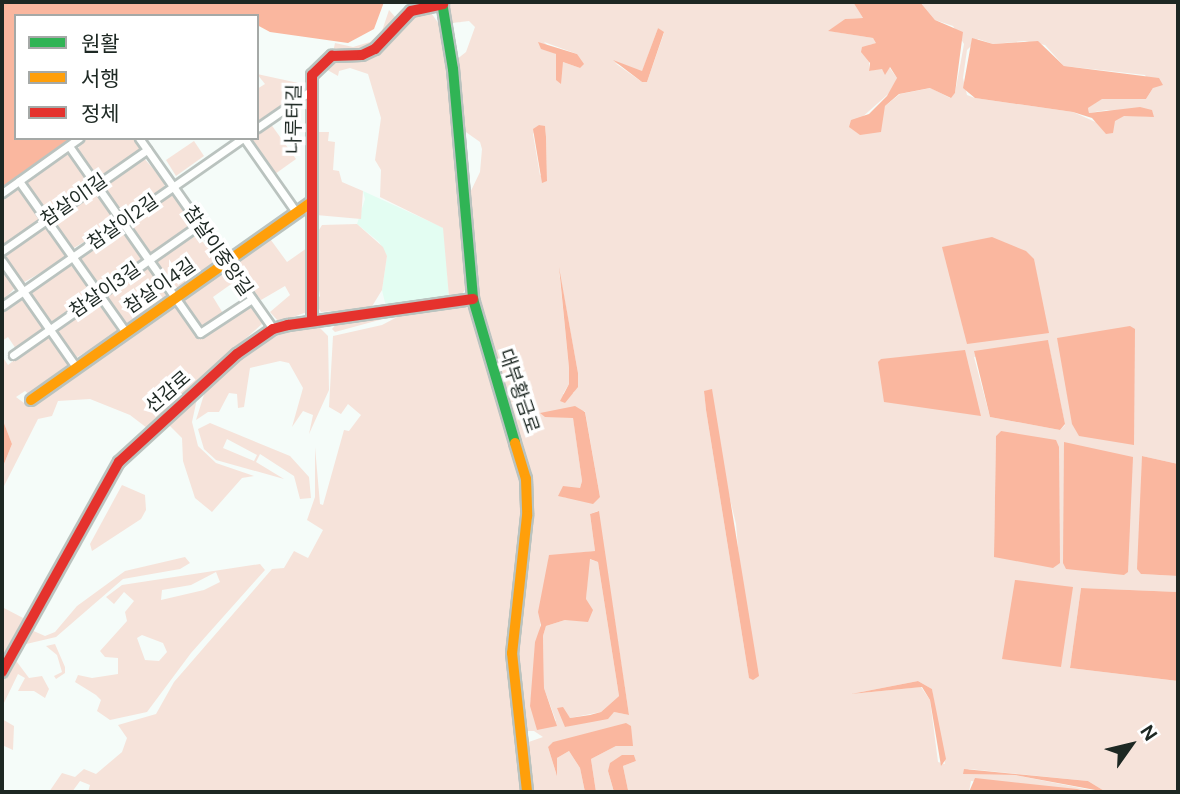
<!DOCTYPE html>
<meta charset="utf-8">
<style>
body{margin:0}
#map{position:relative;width:1180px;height:794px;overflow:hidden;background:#f5fcf9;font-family:"DM Sans","Noto Sans KR",sans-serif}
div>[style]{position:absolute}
.built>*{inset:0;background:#e3fdf2}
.green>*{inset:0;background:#f6e3da}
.water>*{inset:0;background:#fab79f}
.roads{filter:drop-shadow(2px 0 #bac3bf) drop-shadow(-2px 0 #bac3bf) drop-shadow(0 2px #bac3bf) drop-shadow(0 -2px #bac3bf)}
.street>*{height:7px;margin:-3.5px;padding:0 3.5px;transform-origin:3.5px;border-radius:3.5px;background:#fefffe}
.fast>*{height:10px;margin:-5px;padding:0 5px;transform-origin:5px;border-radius:5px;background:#30b455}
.slow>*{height:10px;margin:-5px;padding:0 5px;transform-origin:5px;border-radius:5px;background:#ff9f0a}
.jam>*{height:10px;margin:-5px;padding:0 5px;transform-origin:5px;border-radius:5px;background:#e5322d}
span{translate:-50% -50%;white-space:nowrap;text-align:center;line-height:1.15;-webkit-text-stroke:7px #fff;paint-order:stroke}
.street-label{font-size:19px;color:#1d2823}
.frame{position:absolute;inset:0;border:4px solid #1d2823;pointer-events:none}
.legend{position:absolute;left:14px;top:14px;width:245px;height:126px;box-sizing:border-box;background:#fff;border:2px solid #a5a9a7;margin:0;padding:9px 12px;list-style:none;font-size:21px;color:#1d2823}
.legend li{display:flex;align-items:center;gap:14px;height:35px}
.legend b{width:35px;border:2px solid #a5a9a7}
.north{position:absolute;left:1096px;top:710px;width:70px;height:70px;-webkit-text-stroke:5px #fff;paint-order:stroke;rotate:56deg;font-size:19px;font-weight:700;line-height:28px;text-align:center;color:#1d2823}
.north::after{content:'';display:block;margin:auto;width:24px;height:32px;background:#1d2823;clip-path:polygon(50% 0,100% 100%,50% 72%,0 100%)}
</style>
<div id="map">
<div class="built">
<div style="clip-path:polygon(363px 191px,444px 228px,449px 297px,386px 307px,382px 290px,387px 256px,379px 242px,357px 224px,365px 199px)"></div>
</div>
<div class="green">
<div style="clip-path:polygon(evenodd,445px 2px,853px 2px,863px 18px,845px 19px,829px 31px,873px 38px,877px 43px,869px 45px,869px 71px,882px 68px,885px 74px,889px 67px,897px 78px,895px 88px,860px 119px,881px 116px,885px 106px,900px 94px,931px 88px,950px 98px,955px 93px,964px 44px,953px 26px,935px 20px,920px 2px,1178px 2px,1178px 464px,1142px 456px,1141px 574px,1178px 576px,1178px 592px,1081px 588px,1070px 668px,1178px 681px,1178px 792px,1106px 792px,1088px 781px,969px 769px,963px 774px,1015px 775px,1101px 792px,971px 781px,969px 792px,634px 792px,628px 790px,623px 766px,636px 761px,634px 755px,608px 771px,614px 792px,596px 792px,591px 759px,616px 746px,633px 746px,565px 740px,548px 747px,556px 773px,557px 758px,569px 751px,580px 768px,585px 792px,530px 792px,523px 744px,543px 737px,534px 731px,524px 731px,514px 677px,529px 474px,477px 304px,468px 197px,480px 172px,482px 149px,480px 142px,463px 130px,456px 60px,466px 52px,475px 27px,469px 21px,452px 23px,445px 2px,658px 28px,664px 33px,647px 82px,642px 82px,615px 63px,642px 72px,658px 28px,445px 2px,978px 39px,993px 44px,1025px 41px,1045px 45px,1064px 66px,1145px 75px,1153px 88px,1146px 99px,1101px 99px,1088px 108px,1089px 113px,1107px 110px,1153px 117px,1124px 115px,1100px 124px,1073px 112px,975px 98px,967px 95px,963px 78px,967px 50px,978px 39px,445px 2px,544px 42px,577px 54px,580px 68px,563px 62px,556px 80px,556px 54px,544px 42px,445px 2px,539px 125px,545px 127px,546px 137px,547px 180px,540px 175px,533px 134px,539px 125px,445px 2px,559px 269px,578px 373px,574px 393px,563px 394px,569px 384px,569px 368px,559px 269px,445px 2px,1048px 341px,1065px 425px,1060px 430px,990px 417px,974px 357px,1048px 341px,445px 2px,704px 391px,736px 524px,749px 678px,706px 410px,704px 391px,445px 2px,585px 411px,600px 497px,564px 498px,580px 488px,582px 481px,573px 417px,564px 415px,585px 411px,445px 2px,1001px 431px,994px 557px,996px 436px,1001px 431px,445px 2px,598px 511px,629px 715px,614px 712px,565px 727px,565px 714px,570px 718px,601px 712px,619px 696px,598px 562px,589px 559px,586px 599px,565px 620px,546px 626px,543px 636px,544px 688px,556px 721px,530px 706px,549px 556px,595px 551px,590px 514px,598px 511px,445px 2px,918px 681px,932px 689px,945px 764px,938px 762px,930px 700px,921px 687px,851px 694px,918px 681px)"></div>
<div style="clip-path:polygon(389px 10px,396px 18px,386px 35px,364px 51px,333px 52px,335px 43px,353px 47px,370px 42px,382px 31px)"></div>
<div style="clip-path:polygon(429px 10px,444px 31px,469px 284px,462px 294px,449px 297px,443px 228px,380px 197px,381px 170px,375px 160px,381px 118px,368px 74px,350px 68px,339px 71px,338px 76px,324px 68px,329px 59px,361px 58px,407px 18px)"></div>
<div style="clip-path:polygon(257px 74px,303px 84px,302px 92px,258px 121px,257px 89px,265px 84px)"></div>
<div style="clip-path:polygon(270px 123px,296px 159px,275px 174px,252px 139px)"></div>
<div style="clip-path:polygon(315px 132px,329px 132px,328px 141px,335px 142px,333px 170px,339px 171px,342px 182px,363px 191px,361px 219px,316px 215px)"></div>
<div style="clip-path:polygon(86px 138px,134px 138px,141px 148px,100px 179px,94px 178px,76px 151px)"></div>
<div style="clip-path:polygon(194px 141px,204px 156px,176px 176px,166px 160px)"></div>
<div style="clip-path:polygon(66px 152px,90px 180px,89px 187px,50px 213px,44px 212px,26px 180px)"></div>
<div style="clip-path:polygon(142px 156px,165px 182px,164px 188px,127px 215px,120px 215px,102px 188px,104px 183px)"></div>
<div style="clip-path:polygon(16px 188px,21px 189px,40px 220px,2px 246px,2px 197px)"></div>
<div style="clip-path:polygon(92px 191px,98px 192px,116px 218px,115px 224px,72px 249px,53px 223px,54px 218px)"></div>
<div style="clip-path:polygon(168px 194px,174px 196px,191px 220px,190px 227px,152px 253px,147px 252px,129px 226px,130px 221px)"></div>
<div style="clip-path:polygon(357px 224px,383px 247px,387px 256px,382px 290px,371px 308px,321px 312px,315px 302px,320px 296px,316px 269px,319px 230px,322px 225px)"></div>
<div style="clip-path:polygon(42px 226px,48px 227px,66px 258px,21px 284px,2px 257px,4px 252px)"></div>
<div style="clip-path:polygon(118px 230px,123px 230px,141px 256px,140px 262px,102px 288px,79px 261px,80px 256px)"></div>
<div style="clip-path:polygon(194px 232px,217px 258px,217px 264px,178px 291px,173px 290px,156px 259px)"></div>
<div style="clip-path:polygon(268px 236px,287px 262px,307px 248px,307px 312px,279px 322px,270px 312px,290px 295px,285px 286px,261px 300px,233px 267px,235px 260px)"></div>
<div style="clip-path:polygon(69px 263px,92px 290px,91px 295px,54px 323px,47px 322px,29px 296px,31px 289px)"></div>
<div style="clip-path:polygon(2px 266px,16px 287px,2px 301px)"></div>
<div style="clip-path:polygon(144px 266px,150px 267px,168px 298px,128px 325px,104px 298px,106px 292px)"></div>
<div style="clip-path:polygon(220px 269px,234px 282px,213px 297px,224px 315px,205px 328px,199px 328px,181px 302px,182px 295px)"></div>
<div style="clip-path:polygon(19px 298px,24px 299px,43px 325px,42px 331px,16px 349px,8px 337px,2px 341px,2px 310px)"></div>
<div style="clip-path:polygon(94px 300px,109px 314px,118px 333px,74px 359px,54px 332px,56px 327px)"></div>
<div style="clip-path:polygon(173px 304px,198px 338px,245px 306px,254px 309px,263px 323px,147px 428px,130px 415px,90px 399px,58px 401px,52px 416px,38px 419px,2px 490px,2px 469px,12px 444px,2px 418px,2px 356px,8px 365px,46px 335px,70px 364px,31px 396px,25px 391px,16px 397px,28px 406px)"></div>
<div style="clip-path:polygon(461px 305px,472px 310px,521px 470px,524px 514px,508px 675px,523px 792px,88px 792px,90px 785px,80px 781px,72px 792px,49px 792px,62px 773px,75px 777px,84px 769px,96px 774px,122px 752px,127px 738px,118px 725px,156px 714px,174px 682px,272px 569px,284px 568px,294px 551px,308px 558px,323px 530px,307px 520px,315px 497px,315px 447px,320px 504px,323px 505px,344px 430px,349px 431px,361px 415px,348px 404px,341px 414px,329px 407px,333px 336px,382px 325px,403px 314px)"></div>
<div style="clip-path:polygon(394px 316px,335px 332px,332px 329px,336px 324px)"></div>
<div style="clip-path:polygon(296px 327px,319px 327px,328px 336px,329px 390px,309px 434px,313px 415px,303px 411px,292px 427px,303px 388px,289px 363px,280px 361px,250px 368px,244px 407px,238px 408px,237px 394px,229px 393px,219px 412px,208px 412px,196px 420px,207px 385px,224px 369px,260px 344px)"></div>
<div style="clip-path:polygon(198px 394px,192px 422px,198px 446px,216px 463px,254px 476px,242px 478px,212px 512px,195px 498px,183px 461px,182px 438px,167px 423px)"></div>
<div style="clip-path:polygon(evenodd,210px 423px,290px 456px,309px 477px,311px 498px,300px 499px,294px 476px,260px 454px,256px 462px,284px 479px,216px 460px,204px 449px,198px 429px,210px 423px,227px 439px,257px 455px,254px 461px,223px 448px,227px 439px)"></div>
<div style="clip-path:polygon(122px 485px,145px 495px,146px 510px,141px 519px,92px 551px,90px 544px)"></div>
<div style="clip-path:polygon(185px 557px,190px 563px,180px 569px,123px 579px,56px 637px,22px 645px,29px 629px,45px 636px,55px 632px,77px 606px,125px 571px)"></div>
<div style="clip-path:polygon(evenodd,260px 564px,265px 570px,191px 653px,147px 712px,110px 720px,97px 711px,101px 700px,96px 695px,75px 682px,78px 675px,92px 678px,118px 674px,118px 658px,105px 657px,100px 651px,127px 621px,125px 612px,134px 601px,124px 592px,114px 604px,106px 597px,122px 585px,260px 564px,216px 572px,220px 582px,204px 590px,161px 600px,162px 590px,191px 585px,216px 572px,260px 564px,142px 635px,163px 643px,167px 652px,159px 661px,145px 660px,137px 638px,142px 635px)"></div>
<div style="clip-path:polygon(2px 607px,25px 619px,2px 665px)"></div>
<div style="clip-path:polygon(55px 644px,65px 667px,65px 673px,56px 679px,54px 676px,62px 672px,57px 655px,46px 646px)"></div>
<div style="clip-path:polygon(14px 658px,29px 678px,42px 676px,49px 689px,45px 698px,34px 691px,18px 691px,25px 678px,18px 674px,2px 707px,2px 682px)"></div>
<div style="clip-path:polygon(2px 719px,14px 726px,13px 750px,2px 745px)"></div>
</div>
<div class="water">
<div style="clip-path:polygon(2px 2px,384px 2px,374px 29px,348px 43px,270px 32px,257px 25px,257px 16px,16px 16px,16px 138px,71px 138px,2px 187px)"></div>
<div style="clip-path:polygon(853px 2px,920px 2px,935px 20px,963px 32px,955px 93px,951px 98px,930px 88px,899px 94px,885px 106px,881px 132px,860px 135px,849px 127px,851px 120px,869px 114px,887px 96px,897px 78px,890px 67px,885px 75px,882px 69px,869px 71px,870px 63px,861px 52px,862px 47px,876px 43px,873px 38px,828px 31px,845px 19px,863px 18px)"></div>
<div style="clip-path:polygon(658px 28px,664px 32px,647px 82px,642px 82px,613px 60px,642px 71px)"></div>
<div style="clip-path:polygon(972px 38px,993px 44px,1038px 41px,1064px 66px,1159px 78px,1163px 85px,1153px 88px,1146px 99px,1102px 99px,1088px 108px,1089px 113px,1140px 107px,1152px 110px,1154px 117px,1124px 116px,1115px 121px,1113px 133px,1106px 134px,1092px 118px,1073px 112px,975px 98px,963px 88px)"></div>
<div style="clip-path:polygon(538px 42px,577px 54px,584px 64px,580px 68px,563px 62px,561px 84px,556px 80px,556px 54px,541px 49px)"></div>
<div style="clip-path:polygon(539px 125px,545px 126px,546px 137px,547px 181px,542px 183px,533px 129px)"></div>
<div style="clip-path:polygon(992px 237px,1026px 251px,1034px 259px,1049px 333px,967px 344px,942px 247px)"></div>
<div style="clip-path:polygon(559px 267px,578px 373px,578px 387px,565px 403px,560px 401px,569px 384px,569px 368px)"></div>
<div style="clip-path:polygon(1130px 326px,1135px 329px,1134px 445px,1079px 436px,1072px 424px,1057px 338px)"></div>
<div style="clip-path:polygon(1048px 340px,1065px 424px,1060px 430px,990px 417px,974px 351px)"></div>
<div style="clip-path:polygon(965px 350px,981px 416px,884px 402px,878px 362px,881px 359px)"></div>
<div style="clip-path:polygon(712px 389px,759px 676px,753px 680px,749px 678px,706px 410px,704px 391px)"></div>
<div style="clip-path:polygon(575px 406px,585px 412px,600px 497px,593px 504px,558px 496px,563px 486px,580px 488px,582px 481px,573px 418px,545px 417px,540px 413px)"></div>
<div style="clip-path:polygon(2px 418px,12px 444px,2px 469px)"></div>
<div style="clip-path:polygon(1001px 431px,1056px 440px,1059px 447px,1060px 563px,1053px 568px,994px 557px,996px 436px)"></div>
<div style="clip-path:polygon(1064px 442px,1133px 457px,1128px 572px,1124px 575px,1066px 569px,1063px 563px)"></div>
<div style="clip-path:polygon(1142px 456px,1178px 464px,1178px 576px,1141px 574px,1137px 569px)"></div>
<div style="clip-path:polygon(599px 511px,629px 715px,614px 712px,608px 719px,565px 727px,557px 708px,563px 707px,570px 718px,590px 715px,601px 712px,619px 696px,598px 562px,590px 559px,586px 599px,593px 610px,588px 622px,565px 620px,546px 626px,543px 636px,544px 688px,557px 726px,537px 730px,530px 706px,535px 642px,541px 625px,538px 612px,549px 555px,595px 551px,590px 514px)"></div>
<div style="clip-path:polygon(1015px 580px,1073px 587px,1061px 667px,1002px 659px)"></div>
<div style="clip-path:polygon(1081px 588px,1178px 592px,1178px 681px,1070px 668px)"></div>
<div style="clip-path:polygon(918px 681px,932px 689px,946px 759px,941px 766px,930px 700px,922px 687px,851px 694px)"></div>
<div style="clip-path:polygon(626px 723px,631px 726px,633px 746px,616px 746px,591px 759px,596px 792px,585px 792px,580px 768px,569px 751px,557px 758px,557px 776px,548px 747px,553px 742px)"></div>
<div style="clip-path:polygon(622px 755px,634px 755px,636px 761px,623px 766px,628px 790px,634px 792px,614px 792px,608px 771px,610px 763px)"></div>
<div style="clip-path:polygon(964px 769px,1088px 781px,1106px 792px,1015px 775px,963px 774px)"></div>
<div style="clip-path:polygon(975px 778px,1077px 789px,1088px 792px,969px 792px)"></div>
</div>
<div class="roads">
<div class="street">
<div style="left:257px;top:128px;width:67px;rotate:-34.6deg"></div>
<div style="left:139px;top:138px;width:233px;rotate:54.9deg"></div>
<div style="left:244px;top:138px;width:90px;rotate:54.9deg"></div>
<div style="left:69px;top:146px;width:228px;rotate:55deg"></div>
<div style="left:200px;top:333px;width:62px;rotate:-33.2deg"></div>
<div style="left:19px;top:181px;width:184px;rotate:54.8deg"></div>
<div style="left:2px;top:193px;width:95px;rotate:-35.5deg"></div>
<div style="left:2px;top:251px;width:177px;rotate:-34.9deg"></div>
<div style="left:2px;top:261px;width:129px;rotate:55.1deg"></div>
<div style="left:2px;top:306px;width:294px;rotate:-34.9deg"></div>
<div style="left:13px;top:355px;width:227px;rotate:-35deg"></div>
</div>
<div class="fast">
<div style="left:442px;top:2px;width:68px;rotate:80.7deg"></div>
<div style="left:453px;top:69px;width:231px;rotate:85deg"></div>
<div style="left:473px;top:299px;width:150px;rotate:73.7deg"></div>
</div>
<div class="slow">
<div style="left:31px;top:400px;width:342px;rotate:-35.2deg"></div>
<div style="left:515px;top:443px;width:38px;rotate:73deg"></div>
<div style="left:526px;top:479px;width:37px;rotate:88deg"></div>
<div style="left:527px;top:516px;width:138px;rotate:96.2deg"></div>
<div style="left:512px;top:653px;width:140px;rotate:83.8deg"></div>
</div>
<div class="jam">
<div style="left:312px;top:321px;width:246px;rotate:-90deg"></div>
<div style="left:312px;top:75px;width:28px;rotate:-44deg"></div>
<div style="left:332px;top:56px;width:30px;rotate:-2deg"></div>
<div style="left:362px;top:55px;width:14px;rotate:-25deg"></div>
<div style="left:375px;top:49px;width:52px;rotate:-46.5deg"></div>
<div style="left:411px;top:11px;width:33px;rotate:-12deg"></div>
<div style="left:2px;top:672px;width:240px;rotate:-60.9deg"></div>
<div style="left:119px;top:462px;width:160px;rotate:-42.5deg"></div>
<div style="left:237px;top:354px;width:44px;rotate:-34.8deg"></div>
<div style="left:273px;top:329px;width:16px;rotate:-15deg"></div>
<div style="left:288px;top:325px;width:187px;rotate:-8deg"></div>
</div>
</div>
<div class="street-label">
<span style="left:294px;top:119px;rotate:-89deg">나루터길</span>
<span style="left:74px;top:200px;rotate:-35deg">참살이1길</span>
<span style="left:123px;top:222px;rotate:-35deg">참살이2길</span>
<span style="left:218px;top:251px;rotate:55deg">참살이중앙길</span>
<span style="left:160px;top:286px;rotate:-35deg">참살이4길</span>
<span style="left:105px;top:290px;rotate:-35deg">참살이3길</span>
<span style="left:519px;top:391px;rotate:71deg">대부황금로</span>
<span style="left:168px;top:392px;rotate:-41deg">선감로</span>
</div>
<div class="frame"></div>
<ul class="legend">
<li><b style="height:9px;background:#30b455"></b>원활</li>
<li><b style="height:9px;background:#ff9f0a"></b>서행</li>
<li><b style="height:9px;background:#e5322d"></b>정체</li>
</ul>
<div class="north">N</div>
</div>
